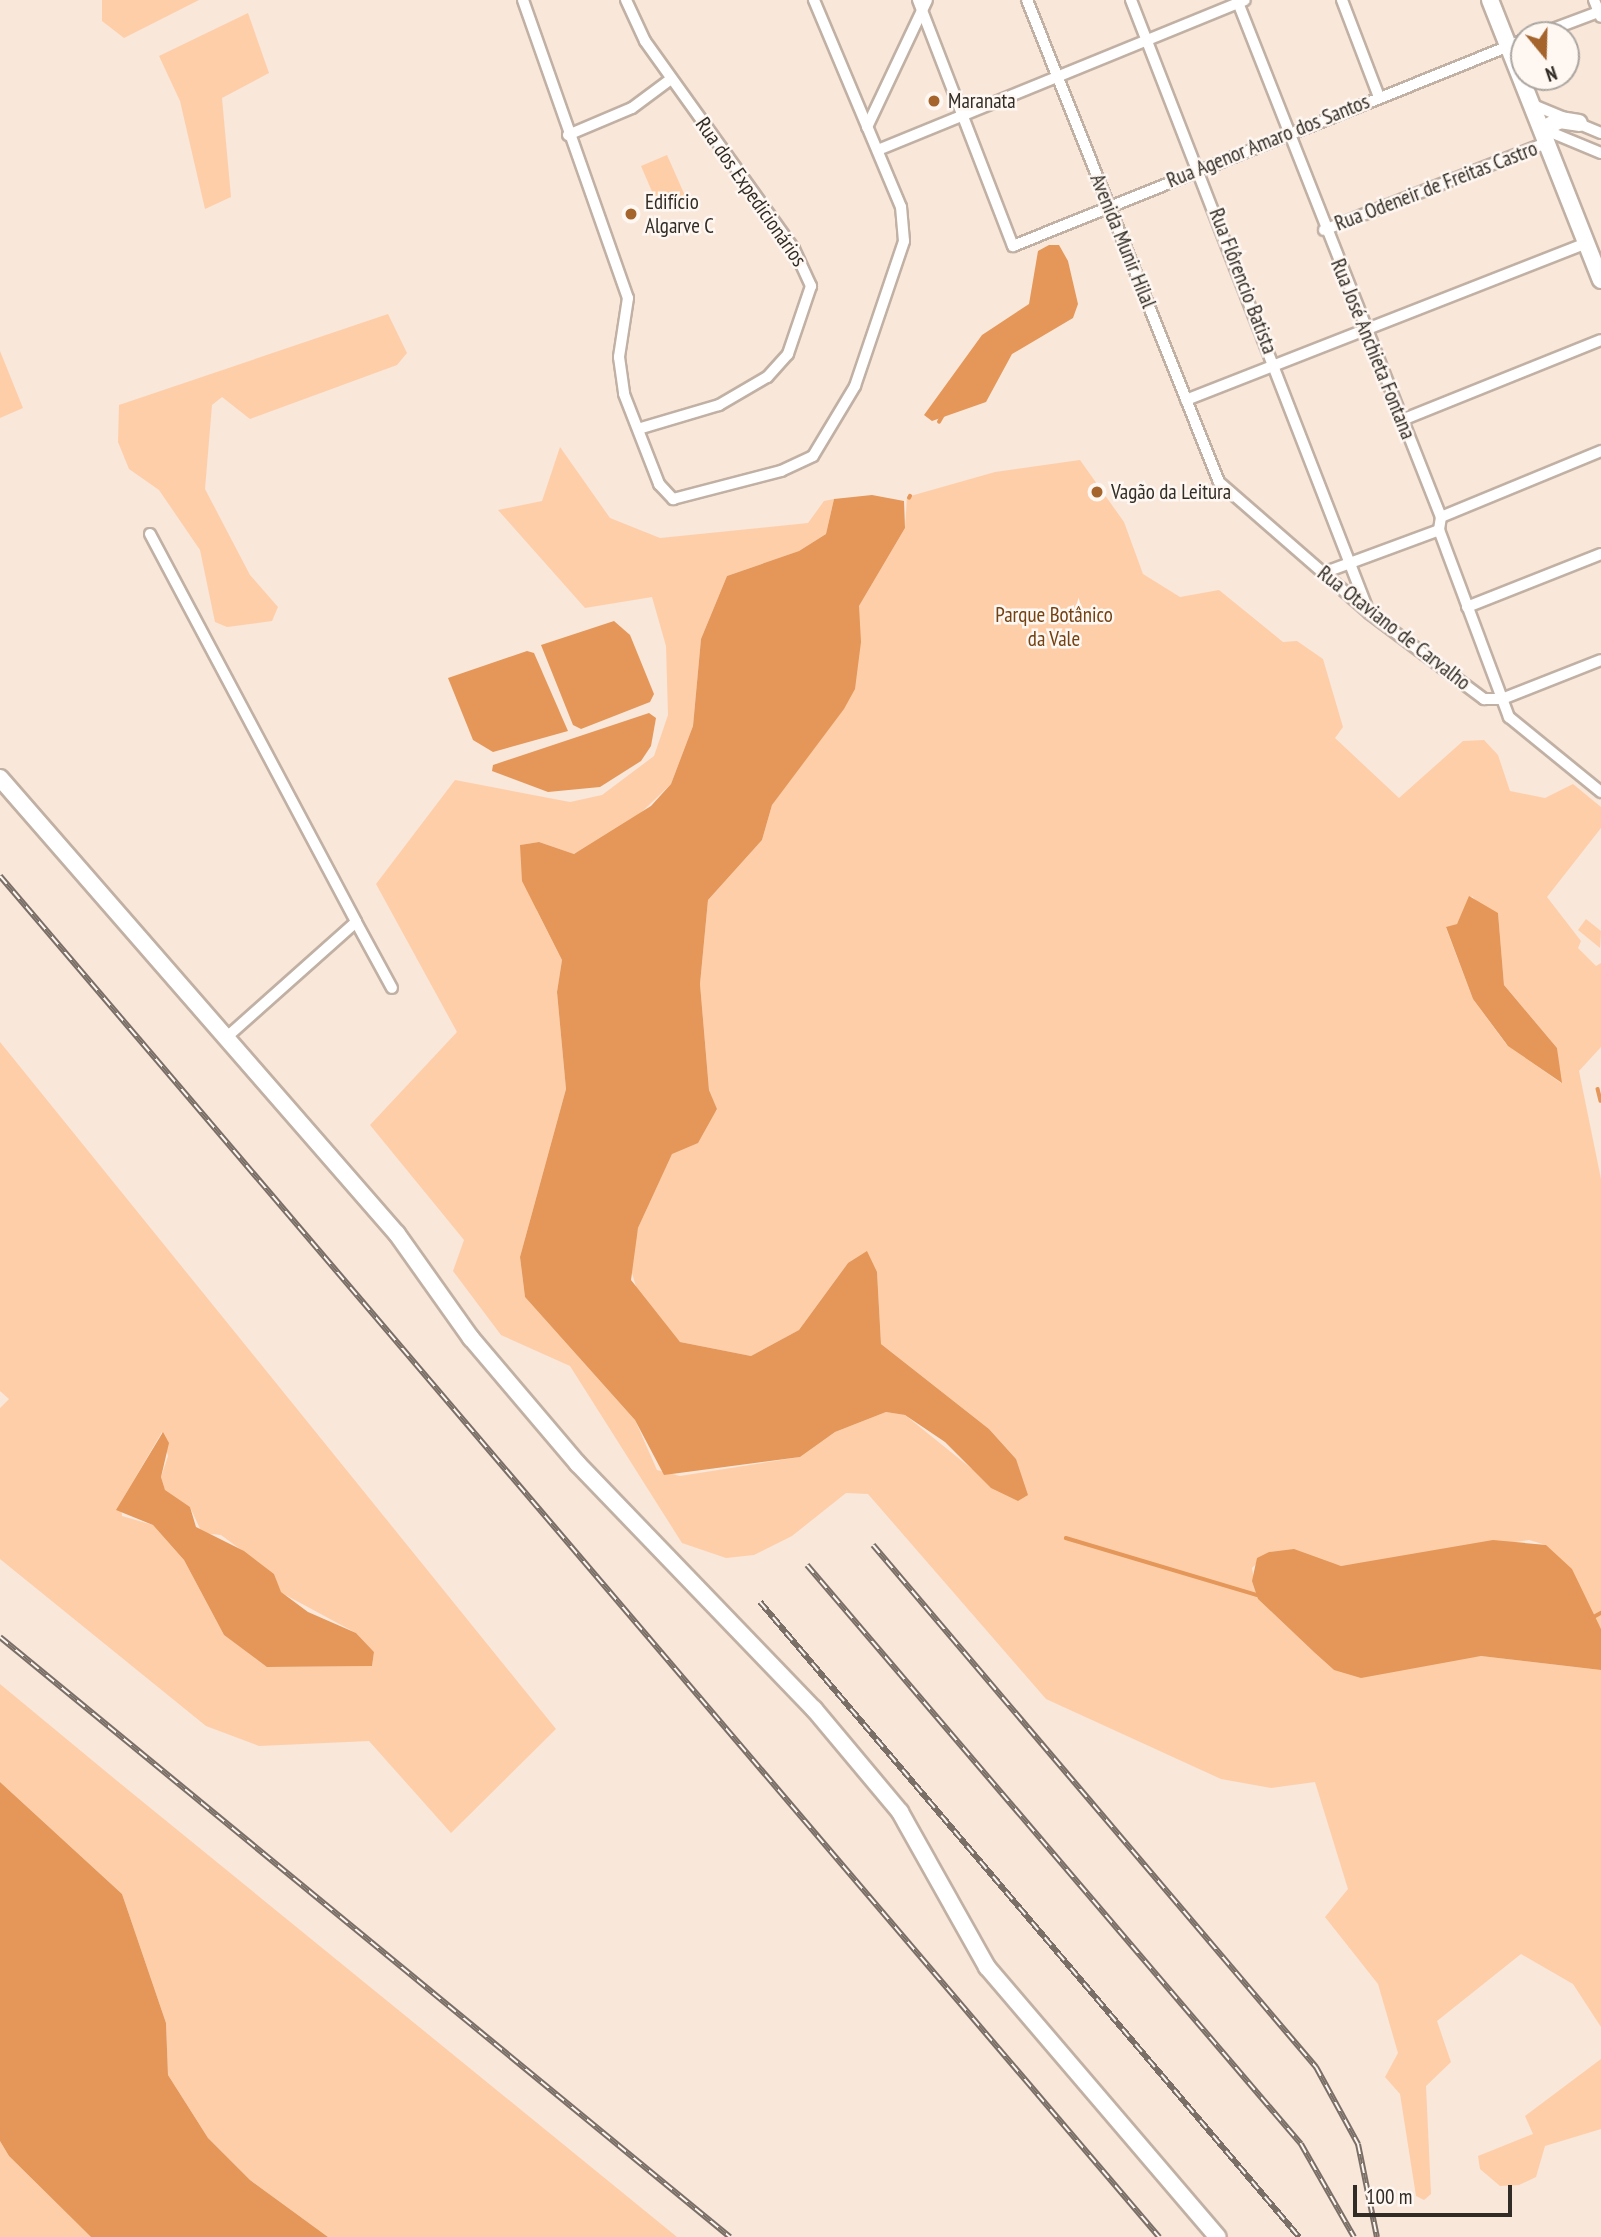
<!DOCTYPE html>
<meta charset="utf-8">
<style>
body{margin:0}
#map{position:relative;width:1601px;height:2237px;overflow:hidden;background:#f9e7da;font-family:"PT Sans Narrow",sans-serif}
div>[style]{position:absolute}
.green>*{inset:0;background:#fecea9}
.water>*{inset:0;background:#e49758}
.stream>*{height:3.5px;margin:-1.75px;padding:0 1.75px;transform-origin:1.75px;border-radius:1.75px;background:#e49758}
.roads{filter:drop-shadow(2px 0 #c1b0a4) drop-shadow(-2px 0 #c1b0a4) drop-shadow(0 2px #c1b0a4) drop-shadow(0 -2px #c1b0a4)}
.street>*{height:10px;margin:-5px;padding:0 5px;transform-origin:5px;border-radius:5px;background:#fff}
.secondary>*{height:16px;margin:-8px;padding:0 8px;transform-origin:8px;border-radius:8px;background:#fff}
.rail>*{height:6px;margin-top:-3px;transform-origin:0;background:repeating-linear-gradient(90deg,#fef7f2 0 10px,#7a6f67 0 20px);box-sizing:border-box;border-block:2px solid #7a6f67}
.dots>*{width:19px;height:19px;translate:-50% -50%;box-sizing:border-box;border:4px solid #fef7f2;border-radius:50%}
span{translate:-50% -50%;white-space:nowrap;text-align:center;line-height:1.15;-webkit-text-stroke:5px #fef7f2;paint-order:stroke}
.poi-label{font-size:21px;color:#322c27}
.left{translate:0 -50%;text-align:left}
.street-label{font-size:21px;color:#322c27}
.park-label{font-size:21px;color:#744212}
.north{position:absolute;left:1510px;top:21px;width:70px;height:70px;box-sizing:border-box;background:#fef7f2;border:2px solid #aca6a1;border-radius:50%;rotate:161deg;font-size:19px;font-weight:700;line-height:28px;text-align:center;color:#322c27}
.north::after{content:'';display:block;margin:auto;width:24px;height:32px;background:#a4642c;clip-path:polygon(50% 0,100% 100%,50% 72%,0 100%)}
.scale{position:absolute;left:1353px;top:2185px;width:159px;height:32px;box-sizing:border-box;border:4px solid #322c27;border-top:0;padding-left:9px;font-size:21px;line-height:24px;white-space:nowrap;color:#322c27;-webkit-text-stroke:5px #fef7f2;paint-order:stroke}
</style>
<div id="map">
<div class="green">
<div style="clip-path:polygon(102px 0,199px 0,124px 38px,102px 21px)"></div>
<div style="clip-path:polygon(248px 13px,269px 73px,222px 98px,231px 197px,205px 209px,180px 101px,159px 56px)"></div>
<div style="clip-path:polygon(667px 155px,686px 198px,660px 210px,641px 166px)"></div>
<div style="clip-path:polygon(388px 314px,407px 353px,397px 365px,250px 419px,222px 397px,212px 405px,205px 489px,250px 575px,278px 607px,272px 621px,227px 627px,215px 622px,200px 550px,159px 490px,129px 469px,118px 442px,119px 405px)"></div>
<div style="clip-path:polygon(0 351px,23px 408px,0 418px)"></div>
<div style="clip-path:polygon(evenodd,560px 447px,610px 518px,660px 538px,808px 523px,824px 501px,834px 499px,826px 534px,799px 551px,727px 576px,701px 639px,693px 726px,671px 784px,626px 827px,574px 854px,539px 842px,520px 845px,537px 911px,562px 960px,557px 992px,566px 1089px,520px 1257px,525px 1297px,635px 1420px,657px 1470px,680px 1476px,800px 1457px,835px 1432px,886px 1412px,905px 1415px,972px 1469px,1016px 1459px,989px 1429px,881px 1344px,877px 1272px,848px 1263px,799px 1330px,751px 1356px,680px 1342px,639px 1297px,630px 1266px,638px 1228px,672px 1153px,717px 1110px,709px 1090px,700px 984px,708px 900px,762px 840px,772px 805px,854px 689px,859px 606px,905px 528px,907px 497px,995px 472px,1080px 460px,1124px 522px,1143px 574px,1180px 597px,1219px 590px,1283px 642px,1297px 641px,1323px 659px,1343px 727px,1335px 738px,1399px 798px,1463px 741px,1484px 740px,1498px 755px,1510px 791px,1545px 798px,1573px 784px,1601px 807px,1601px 828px,1547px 897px,1581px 941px,1578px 948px,1596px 966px,1601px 963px,1601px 1047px,1579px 1071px,1601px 1179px,1601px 1629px,1546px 1545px,1529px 1540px,1341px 1566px,1269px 1552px,1252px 1568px,1258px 1599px,1334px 1670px,1481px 1656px,1601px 1670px,1601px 2027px,1573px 1984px,1521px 1954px,1437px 2021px,1451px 2062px,1426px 2086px,1431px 2194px,1424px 2200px,1416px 2196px,1400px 2094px,1385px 2077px,1398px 2053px,1378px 1984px,1325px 1917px,1348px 1889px,1315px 1782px,1271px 1788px,1221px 1779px,1046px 1699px,868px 1494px,846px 1493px,792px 1536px,754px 1555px,726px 1558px,682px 1543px,570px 1366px,501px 1335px,453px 1271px,464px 1240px,370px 1125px,457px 1032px,376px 884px,455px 780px,570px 802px,602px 795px,654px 756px,668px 715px,666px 646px,652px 597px,585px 608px,498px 510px,542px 501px,560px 447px,1472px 896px,1481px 908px,1498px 913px,1504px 985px,1557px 1048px,1561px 1083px,1506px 1044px,1473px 999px,1446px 928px,1457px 924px,1472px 896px)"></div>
<div style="clip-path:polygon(1586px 919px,1601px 931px,1600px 948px,1578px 930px)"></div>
<div style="clip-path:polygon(evenodd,0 1042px,556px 1729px,451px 1833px,369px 1741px,259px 1746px,206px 1726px,0 1559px,0 1408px,9px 1399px,0 1391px,0 1042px,162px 1432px,168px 1456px,161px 1477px,165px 1491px,190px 1507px,202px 1533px,221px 1535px,274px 1574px,280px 1592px,356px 1633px,374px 1652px,372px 1666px,268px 1667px,224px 1635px,184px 1560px,153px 1525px,122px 1516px,121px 1502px,162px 1432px)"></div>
<div style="clip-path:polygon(0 1684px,116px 1780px,677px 2237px,328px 2237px,250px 2180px,208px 2138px,168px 2075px,166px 2023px,122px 1894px,0 1782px)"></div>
<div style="clip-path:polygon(1601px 2059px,1601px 2129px,1545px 2146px,1536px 2177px,1519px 2185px,1500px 2186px,1480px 2169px,1478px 2156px,1533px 2134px,1525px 2116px)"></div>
<div style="clip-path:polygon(0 2141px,9px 2156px,91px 2237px,0 2237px)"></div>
</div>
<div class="water">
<div style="clip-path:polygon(1049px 245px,1059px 245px,1068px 261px,1078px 304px,1073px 318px,1012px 354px,986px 402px,932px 421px,924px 415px,982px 335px,1029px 304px,1038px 251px)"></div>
<div style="clip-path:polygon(872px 495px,904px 501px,905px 528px,859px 606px,861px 642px,855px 689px,844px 709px,772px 805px,762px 840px,708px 900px,700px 984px,709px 1090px,717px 1109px,698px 1143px,672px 1154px,638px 1228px,631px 1280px,680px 1342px,751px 1356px,799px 1330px,848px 1263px,867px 1251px,877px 1272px,881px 1344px,989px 1429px,1016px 1459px,1028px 1495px,1018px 1501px,991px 1488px,945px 1442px,905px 1415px,886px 1412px,835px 1432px,800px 1457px,664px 1475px,635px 1420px,525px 1297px,520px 1257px,566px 1089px,557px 992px,562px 960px,522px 881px,520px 845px,539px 842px,574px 854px,651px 806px,671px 784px,693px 726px,701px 639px,727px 576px,799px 551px,826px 534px,834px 499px)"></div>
<div style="clip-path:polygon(614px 621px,630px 635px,654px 694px,650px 702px,581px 729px,573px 725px,541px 645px)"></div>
<div style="clip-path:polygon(527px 651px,534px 653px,568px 731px,493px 752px,473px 740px,448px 678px)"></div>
<div style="clip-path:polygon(649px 713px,656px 718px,651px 746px,641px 761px,600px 787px,548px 792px,492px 771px,493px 765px)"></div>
<div style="clip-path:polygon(1469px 896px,1498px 913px,1504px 985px,1557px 1048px,1562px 1083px,1508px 1046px,1473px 999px,1446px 927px,1457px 924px)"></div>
<div style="clip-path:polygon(163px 1432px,169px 1443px,161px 1477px,165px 1490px,190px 1507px,196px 1527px,244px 1551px,274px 1574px,281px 1592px,308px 1612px,356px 1633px,374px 1652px,372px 1666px,267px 1667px,224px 1635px,184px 1560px,153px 1525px,116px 1510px)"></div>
<div style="clip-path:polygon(1493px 1540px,1546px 1545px,1572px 1569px,1601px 1629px,1601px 1670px,1481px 1656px,1361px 1678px,1334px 1670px,1314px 1652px,1258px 1599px,1252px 1581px,1257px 1558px,1269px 1552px,1294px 1549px,1341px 1566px)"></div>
<div style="clip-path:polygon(0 1782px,122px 1894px,166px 2023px,168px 2075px,208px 2138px,250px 2180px,328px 2237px,91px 2237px,9px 2156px,0 2141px)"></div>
</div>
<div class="stream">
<div style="left:939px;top:422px;width:8px;rotate:-60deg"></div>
<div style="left:909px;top:498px;width:2px;rotate:-63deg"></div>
<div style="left:1598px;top:1089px;width:12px;rotate:76deg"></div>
<div style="left:1066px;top:1538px;width:202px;rotate:16.6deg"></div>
<div style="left:1590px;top:1619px;width:13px;rotate:-29deg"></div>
</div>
<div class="roads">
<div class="street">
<div style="left:523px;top:0;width:316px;rotate:70.6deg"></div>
<div style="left:628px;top:298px;width:60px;rotate:98.7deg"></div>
<div style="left:619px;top:357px;width:37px;rotate:82deg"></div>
<div style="left:624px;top:394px;width:97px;rotate:68.7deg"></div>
<div style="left:659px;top:484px;width:21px;rotate:47deg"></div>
<div style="left:673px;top:499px;width:112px;rotate:-14.5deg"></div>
<div style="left:781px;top:471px;width:35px;rotate:-25deg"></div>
<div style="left:813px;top:456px;width:82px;rotate:-59deg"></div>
<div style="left:855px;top:386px;width:153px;rotate:-71.3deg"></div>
<div style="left:904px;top:241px;width:34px;rotate:-95deg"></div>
<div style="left:901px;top:207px;width:225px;rotate:-112.8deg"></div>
<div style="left:626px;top:0;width:45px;rotate:65.1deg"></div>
<div style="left:645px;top:41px;width:256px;rotate:54.4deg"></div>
<div style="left:794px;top:249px;width:41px;rotate:65.3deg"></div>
<div style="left:811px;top:286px;width:72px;rotate:108.7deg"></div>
<div style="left:788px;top:354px;width:31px;rotate:132deg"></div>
<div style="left:767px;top:377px;width:56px;rotate:149.7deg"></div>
<div style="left:719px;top:405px;width:84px;rotate:163.5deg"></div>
<div style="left:918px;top:0;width:264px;rotate:68.9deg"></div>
<div style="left:1013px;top:246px;width:551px;rotate:-21.96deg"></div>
<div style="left:1027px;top:0;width:519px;rotate:68.28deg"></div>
<div style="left:1219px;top:482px;width:199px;rotate:41.1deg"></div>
<div style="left:1369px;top:613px;width:144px;rotate:36.8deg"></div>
<div style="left:1484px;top:699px;width:18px"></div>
<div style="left:1502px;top:699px;width:106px;rotate:-21.5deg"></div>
<div style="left:1131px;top:0;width:654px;rotate:68.77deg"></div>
<div style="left:1237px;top:0;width:556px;rotate:68.47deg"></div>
<div style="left:1441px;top:517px;width:13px;rotate:99deg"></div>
<div style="left:1439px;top:530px;width:200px;rotate:69.5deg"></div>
<div style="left:1509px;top:717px;width:119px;rotate:39.2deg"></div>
<div style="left:1342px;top:0;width:104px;rotate:69.1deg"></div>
<div style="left:1594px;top:0;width:18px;rotate:68deg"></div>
<div style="left:1537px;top:35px;width:68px;rotate:-20.6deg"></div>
<div style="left:1531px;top:104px;width:76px;rotate:22.5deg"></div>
<div style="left:867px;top:127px;width:140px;rotate:-64.7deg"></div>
<div style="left:1543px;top:129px;width:63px;rotate:22.5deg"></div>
<div style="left:568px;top:135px;width:69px;rotate:-22.9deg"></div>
<div style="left:632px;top:108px;width:49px;rotate:-36.6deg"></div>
<div style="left:878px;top:150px;width:396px;rotate:-22.2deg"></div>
<div style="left:1324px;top:230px;width:241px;rotate:-21.4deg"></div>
<div style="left:1186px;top:400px;width:431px;rotate:-21.4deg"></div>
<div style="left:1402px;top:420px;width:214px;rotate:-21.9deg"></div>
<div style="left:1441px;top:517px;width:173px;rotate:-22.4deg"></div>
<div style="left:150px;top:534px;width:439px;rotate:62deg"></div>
<div style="left:356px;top:922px;width:173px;rotate:138.3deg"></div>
<div style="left:1323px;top:573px;width:124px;rotate:-20.3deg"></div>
<div style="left:1467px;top:607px;width:144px;rotate:-21.6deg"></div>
<div style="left:356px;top:922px;width:75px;rotate:61.4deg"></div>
</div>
<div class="secondary">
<div style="left:1490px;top:0;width:301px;rotate:68.4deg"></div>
<div style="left:1543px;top:129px;width:19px;rotate:-28deg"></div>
<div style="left:1560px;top:120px;width:19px;rotate:9deg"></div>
<div style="left:0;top:778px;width:605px;rotate:48.96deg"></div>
<div style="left:397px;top:1234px;width:128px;rotate:54.6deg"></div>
<div style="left:471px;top:1338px;width:165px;rotate:49.7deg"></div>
<div style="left:578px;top:1464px;width:340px;rotate:46.1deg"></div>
<div style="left:814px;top:1709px;width:134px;rotate:50.1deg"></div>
<div style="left:900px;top:1812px;width:178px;rotate:60.7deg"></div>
<div style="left:987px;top:1967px;width:355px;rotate:49.5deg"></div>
</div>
</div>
<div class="rail">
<div style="left:0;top:876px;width:1788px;rotate:49.58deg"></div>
<div style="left:873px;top:1545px;width:685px;rotate:49.68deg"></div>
<div style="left:1316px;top:2067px;width:88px;rotate:61.4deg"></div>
<div style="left:1358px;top:2144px;width:95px;rotate:78.5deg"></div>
<div style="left:807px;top:1565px;width:761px;rotate:49.53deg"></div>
<div style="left:1301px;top:2144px;width:107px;rotate:60.3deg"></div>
<div style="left:760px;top:1602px;width:833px;rotate:49.67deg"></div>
<div style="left:0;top:1637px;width:945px;rotate:39.42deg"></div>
</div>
<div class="dots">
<div style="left:934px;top:101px;background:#a4642c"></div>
<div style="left:631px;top:214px;background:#a4642c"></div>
<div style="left:1097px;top:492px;background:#a4642c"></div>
</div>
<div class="poi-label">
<span class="left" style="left:948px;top:101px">Maranata</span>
<span class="left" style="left:645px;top:214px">Edifício<br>Algarve C</span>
<span class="left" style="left:1111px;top:492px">Vagão da Leitura</span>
</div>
<div class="street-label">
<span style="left:1268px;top:141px;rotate:-22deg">Rua Agenor Amaro dos Santos</span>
<span style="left:1436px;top:186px;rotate:-21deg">Rua Odeneir de Freitas Castro</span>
<span style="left:751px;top:192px;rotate:55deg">Rua dos Expedicionários</span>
<span style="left:1123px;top:241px;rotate:68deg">Avenida Munir Hilal</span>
<span style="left:1243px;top:281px;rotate:69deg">Rua Flôrencio Batista</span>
<span style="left:1373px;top:349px;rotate:68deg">Rua José Anchieta Fontana</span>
<span style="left:1394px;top:628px;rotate:38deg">Rua Otaviano de Carvalho</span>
</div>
<div class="park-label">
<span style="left:1054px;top:627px">Parque Botânico<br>da Vale</span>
</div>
<div class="north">N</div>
<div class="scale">100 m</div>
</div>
